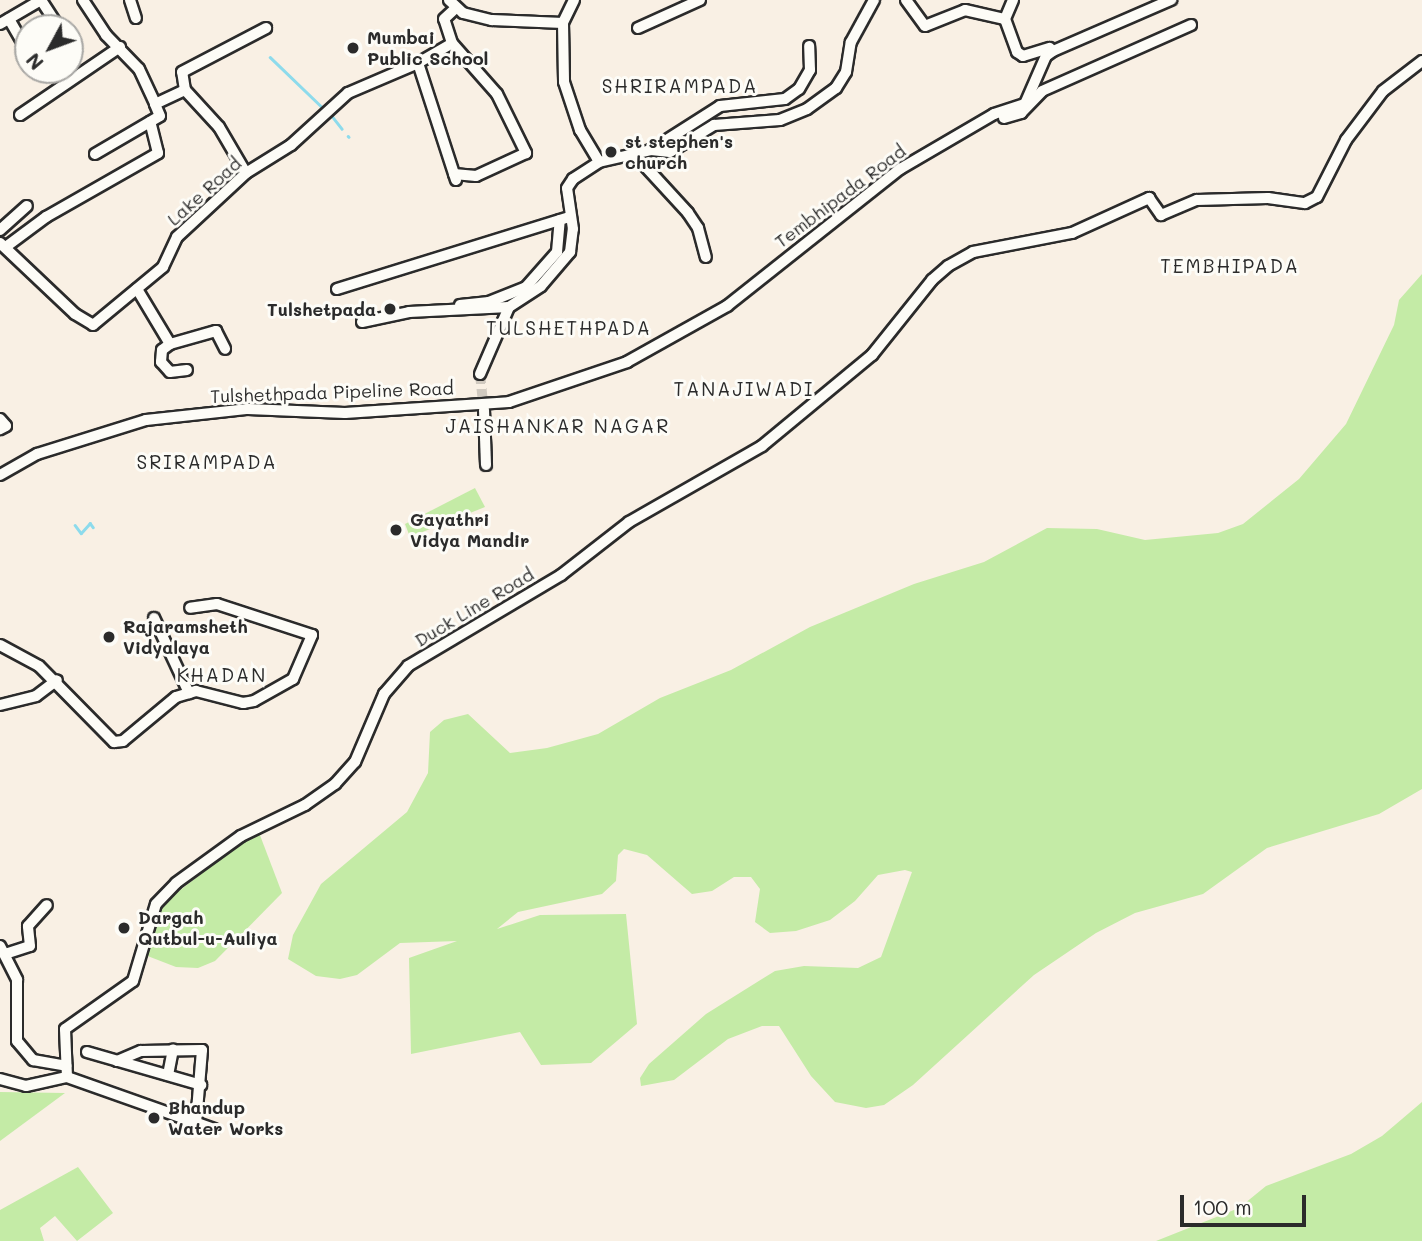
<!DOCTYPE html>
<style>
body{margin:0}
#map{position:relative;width:1422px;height:1241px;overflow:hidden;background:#f9f0e4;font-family:Mali,sans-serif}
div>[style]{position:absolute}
.green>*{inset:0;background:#c4eba6}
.stream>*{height:2.5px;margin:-1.25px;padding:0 1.25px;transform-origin:1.25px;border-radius:1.25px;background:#8ddbec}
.minor-tunnel>*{height:10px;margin-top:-5px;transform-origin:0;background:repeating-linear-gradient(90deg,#d0c9bf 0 10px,transparent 0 15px)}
.roads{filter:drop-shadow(2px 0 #2b2b2b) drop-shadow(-2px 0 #2b2b2b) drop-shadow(0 2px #2b2b2b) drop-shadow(0 -2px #2b2b2b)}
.minor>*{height:10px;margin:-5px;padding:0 5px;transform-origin:5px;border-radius:5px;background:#fdfcf7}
.dots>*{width:19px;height:19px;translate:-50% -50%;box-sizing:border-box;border:4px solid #fdfcf7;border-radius:50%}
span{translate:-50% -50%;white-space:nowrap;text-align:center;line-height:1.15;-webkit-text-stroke:6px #fdfcf7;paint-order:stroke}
.poi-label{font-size:18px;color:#2b2b2b;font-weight:700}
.left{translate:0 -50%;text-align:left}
.right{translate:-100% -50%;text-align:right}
.street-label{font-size:18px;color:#2b2b2b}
.neighbourhood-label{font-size:19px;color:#2b2b2b;letter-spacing:2px}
.north{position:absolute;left:14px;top:14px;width:70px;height:70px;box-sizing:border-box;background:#fdfcf7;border:2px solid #a9a8a5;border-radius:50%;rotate:229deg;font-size:19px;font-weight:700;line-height:28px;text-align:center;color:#2b2b2b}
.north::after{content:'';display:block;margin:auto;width:24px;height:32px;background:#2b2b2b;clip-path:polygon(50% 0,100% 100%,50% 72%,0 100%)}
.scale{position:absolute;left:1180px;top:1195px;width:126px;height:32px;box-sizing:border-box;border:4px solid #2b2b2b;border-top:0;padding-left:9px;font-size:21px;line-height:24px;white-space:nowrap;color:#2b2b2b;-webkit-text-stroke:5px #fdfcf7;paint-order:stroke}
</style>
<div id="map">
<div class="green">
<div style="clip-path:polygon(1422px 274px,1422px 789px,1379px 814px,1267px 848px,1203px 894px,1135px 913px,1096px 933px,1034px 975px,913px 1085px,884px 1105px,866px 1108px,835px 1102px,811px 1076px,779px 1026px,762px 1026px,728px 1039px,674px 1080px,641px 1086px,640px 1078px,649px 1064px,706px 1014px,775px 971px,804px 966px,858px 968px,881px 957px,912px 872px,905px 870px,878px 875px,855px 901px,830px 920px,796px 931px,770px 933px,755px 922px,760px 889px,751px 877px,734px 877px,712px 891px,692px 894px,647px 855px,624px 849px,618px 855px,616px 881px,602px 894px,518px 912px,497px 929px,540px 915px,626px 914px,637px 1024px,591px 1063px,541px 1065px,520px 1032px,411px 1054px,409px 958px,457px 941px,400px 943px,357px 975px,340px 979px,316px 976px,288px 959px,293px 935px,321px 884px,407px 812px,428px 773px,430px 732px,444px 720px,468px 714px,510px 753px,547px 748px,598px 734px,660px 698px,731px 670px,810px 627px,914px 584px,984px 562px,1047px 528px,1097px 529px,1145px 540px,1218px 533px,1243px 524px,1299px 479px,1346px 424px,1394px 325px,1399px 300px)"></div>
<div style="clip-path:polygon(475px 488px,485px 507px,410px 537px,405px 524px)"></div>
<div style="clip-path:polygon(258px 830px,282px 893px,215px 961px,198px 968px,176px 967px,145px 955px,155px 918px,166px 901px)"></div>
<div style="clip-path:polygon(0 1092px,65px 1093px,0 1141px)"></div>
<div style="clip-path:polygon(1422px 1102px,1422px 1241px,1156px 1241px,1239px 1208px,1266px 1186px,1351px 1154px,1382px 1136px)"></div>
<div style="clip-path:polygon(78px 1167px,113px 1213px,77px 1241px,55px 1216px,40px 1228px,44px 1241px,0 1241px,0 1210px)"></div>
</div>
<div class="stream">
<div style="left:270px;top:57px;width:71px;rotate:43.9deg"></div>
<div style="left:332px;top:116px;width:16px;rotate:52deg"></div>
<div style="left:348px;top:136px;width:1px;rotate:45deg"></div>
<div style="left:75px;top:525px;width:10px;rotate:53deg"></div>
<div style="left:81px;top:533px;width:13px;rotate:-48deg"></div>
<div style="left:90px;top:523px;width:5px;rotate:53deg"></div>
</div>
<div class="minor-tunnel">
<div style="left:480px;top:374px;width:36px;rotate:84deg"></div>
</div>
<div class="roads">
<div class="minor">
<div style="left:41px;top:0;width:33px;rotate:57deg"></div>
<div style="left:83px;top:0;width:42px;rotate:56.7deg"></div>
<div style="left:106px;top:35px;width:47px;rotate:45.9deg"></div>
<div style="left:139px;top:69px;width:38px;rotate:65deg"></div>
<div style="left:155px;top:104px;width:33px;rotate:-25deg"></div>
<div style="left:185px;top:90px;width:50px;rotate:47.4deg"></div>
<div style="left:219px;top:127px;width:53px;rotate:59.6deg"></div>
<div style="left:130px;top:0;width:19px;rotate:72deg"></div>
<div style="left:449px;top:0;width:19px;rotate:43deg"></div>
<div style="left:463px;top:13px;width:30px;rotate:14deg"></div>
<div style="left:492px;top:20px;width:71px;rotate:2.4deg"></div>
<div style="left:574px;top:0;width:25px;rotate:116deg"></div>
<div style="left:563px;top:23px;width:59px;rotate:89deg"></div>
<div style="left:564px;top:82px;width:51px;rotate:71.6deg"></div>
<div style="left:580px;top:130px;width:37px;rotate:59deg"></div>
<div style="left:906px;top:0;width:32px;rotate:54deg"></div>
<div style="left:925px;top:26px;width:43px;rotate:-21.8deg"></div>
<div style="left:965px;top:10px;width:41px;rotate:12.7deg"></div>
<div style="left:1013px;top:0;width:21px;rotate:113deg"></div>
<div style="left:1005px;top:19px;width:35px;rotate:70deg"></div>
<div style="left:1017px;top:52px;width:7px;rotate:34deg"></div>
<div style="left:1023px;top:56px;width:28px;rotate:-17deg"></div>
<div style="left:9px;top:19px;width:34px;rotate:60deg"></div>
<div style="left:0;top:24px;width:48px;rotate:-30.3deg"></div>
<div style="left:638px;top:28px;width:68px;rotate:-24.3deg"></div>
<div style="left:452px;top:43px;width:68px;rotate:48.6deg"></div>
<div style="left:497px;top:94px;width:66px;rotate:63.8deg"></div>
<div style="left:526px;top:153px;width:55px;rotate:155.3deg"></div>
<div style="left:476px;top:176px;width:22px;rotate:-175deg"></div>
<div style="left:418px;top:63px;width:123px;rotate:72deg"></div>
<div style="left:185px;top:90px;width:18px;rotate:-99deg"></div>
<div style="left:182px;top:72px;width:95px;rotate:-27.6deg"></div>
<div style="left:20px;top:115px;width:121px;rotate:-34.2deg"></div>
<div style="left:1004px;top:118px;width:18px;rotate:-16deg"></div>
<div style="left:1021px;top:113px;width:30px;rotate:-46deg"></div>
<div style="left:1042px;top:91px;width:163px;rotate:-23.9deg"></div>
<div style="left:651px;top:150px;width:82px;rotate:-32.5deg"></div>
<div style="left:720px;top:106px;width:65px;rotate:-6.1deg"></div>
<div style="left:785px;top:99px;width:17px;rotate:-36deg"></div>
<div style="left:799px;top:89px;width:22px;rotate:-60deg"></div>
<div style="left:810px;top:70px;width:24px;rotate:-92deg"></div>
<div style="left:95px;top:154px;width:75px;rotate:-30.3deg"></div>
<div style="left:160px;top:116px;width:13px;rotate:-113deg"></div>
<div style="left:634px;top:154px;width:80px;rotate:47.5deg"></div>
<div style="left:688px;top:213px;width:18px;rotate:56deg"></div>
<div style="left:698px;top:228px;width:30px;rotate:75deg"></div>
<div style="left:0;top:230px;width:36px;rotate:-42deg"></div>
<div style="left:0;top:243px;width:103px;rotate:43.4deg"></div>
<div style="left:75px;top:314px;width:21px;rotate:31deg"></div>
<div style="left:93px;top:325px;width:91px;rotate:-39.6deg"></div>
<div style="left:163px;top:267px;width:33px;rotate:-65deg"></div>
<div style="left:177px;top:237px;width:94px;rotate:-42.8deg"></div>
<div style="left:246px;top:173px;width:53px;rotate:-31.9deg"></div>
<div style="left:291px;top:145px;width:77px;rotate:-42.4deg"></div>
<div style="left:348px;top:93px;width:76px;rotate:-23.2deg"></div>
<div style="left:418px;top:63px;width:39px;rotate:-30deg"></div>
<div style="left:452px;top:43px;width:25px;rotate:-108deg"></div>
<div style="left:444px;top:19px;width:16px;rotate:-43deg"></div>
<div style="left:7px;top:246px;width:49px;rotate:-36.6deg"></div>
<div style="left:46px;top:217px;width:129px;rotate:-29.7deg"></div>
<div style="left:158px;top:153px;width:32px;rotate:-104deg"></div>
<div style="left:137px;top:289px;width:64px;rotate:59deg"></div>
<div style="left:170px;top:344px;width:48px;rotate:-15.8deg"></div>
<div style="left:216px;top:331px;width:20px;rotate:63deg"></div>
<div style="left:337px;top:289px;width:244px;rotate:-17.2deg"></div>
<div style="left:460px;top:305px;width:29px;rotate:-6deg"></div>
<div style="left:489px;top:302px;width:40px;rotate:-22deg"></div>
<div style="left:526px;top:287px;width:47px;rotate:-48.5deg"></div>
<div style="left:557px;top:252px;width:32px;rotate:-85deg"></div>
<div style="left:362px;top:322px;width:48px;rotate:-12deg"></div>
<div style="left:409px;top:312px;width:100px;rotate:-2.9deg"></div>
<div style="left:170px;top:344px;width:10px;rotate:143deg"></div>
<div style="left:162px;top:350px;width:12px;rotate:95deg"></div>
<div style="left:161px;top:362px;width:13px;rotate:48deg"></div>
<div style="left:170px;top:372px;width:17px;rotate:-7deg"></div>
<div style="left:480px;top:374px;width:73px;rotate:-66.6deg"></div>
<div style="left:509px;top:307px;width:38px;rotate:-33deg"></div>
<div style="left:541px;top:286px;width:45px;rotate:-49.5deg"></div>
<div style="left:570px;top:252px;width:23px;rotate:-83deg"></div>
<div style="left:573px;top:229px;width:41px;rotate:-98.3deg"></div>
<div style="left:567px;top:188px;width:11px;rotate:-56deg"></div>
<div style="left:573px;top:179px;width:31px;rotate:-33deg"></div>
<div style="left:599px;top:162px;width:53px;rotate:-13deg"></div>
<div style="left:651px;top:150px;width:19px;rotate:6deg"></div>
<div style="left:670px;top:152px;width:52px;rotate:-31.5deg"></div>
<div style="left:714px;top:125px;width:66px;rotate:-4.3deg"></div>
<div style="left:780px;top:120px;width:29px;rotate:-22deg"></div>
<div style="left:807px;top:109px;width:36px;rotate:-36deg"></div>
<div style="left:836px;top:88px;width:19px;rotate:-58deg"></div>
<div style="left:846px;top:72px;width:30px;rotate:-81deg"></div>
<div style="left:851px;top:42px;width:48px;rotate:-61.3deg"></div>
<div style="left:484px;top:410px;width:55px;rotate:87.9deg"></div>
<div style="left:0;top:419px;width:9px;rotate:49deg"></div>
<div style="left:6px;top:426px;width:7px;rotate:153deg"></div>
<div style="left:0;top:475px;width:43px;rotate:-29.6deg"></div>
<div style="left:37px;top:454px;width:114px;rotate:-17.3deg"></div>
<div style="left:146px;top:420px;width:103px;rotate:-6.2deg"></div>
<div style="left:248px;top:409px;width:97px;rotate:2.4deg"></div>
<div style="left:345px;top:413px;width:164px;rotate:-3.8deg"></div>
<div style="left:509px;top:402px;width:125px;rotate:-18.7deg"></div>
<div style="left:627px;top:362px;width:115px;rotate:-29.2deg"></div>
<div style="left:727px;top:306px;width:221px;rotate:-38.4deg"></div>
<div style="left:900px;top:169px;width:109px;rotate:-30.3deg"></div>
<div style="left:994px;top:114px;width:33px;rotate:-18deg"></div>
<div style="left:1025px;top:104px;width:52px;rotate:-66.4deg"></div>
<div style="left:1046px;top:56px;width:9px;rotate:-36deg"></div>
<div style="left:1053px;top:51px;width:129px;rotate:-23.4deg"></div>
<div style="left:154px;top:618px;width:83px;rotate:65deg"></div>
<div style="left:0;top:645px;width:44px;rotate:28.3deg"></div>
<div style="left:39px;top:666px;width:107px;rotate:45.4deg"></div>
<div style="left:114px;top:742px;width:9px;rotate:-6deg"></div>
<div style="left:123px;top:741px;width:69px;rotate:-39.7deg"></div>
<div style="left:176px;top:697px;width:21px;rotate:-17deg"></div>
<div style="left:196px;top:691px;width:49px;rotate:14.3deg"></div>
<div style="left:243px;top:703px;width:11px;rotate:-10deg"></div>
<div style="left:254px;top:701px;width:45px;rotate:-29.4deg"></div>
<div style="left:293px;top:679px;width:48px;rotate:-66.6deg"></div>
<div style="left:312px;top:635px;width:100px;rotate:-161.9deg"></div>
<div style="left:217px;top:604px;width:27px;rotate:172deg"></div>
<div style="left:0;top:705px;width:37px;rotate:-14deg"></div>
<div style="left:36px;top:696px;width:26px;rotate:-37deg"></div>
<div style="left:0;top:946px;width:38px;rotate:63deg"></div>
<div style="left:17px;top:980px;width:61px;rotate:90deg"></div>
<div style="left:17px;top:1041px;width:25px;rotate:50deg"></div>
<div style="left:33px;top:1060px;width:34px;rotate:10deg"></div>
<div style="left:5px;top:954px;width:26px;rotate:-18deg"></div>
<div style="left:30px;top:946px;width:20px;rotate:-96deg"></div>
<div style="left:28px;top:926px;width:28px;rotate:-48deg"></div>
<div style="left:87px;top:1052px;width:119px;rotate:16.1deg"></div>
<div style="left:117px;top:1061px;width:26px;rotate:-23deg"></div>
<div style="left:141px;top:1051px;width:61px;rotate:-0.9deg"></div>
<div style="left:202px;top:1050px;width:73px;rotate:94.7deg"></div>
<div style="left:168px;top:1075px;width:26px;rotate:-79deg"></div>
<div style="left:67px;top:1077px;width:48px;rotate:-92.4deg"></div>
<div style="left:65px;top:1029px;width:83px;rotate:-35.2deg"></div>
<div style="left:133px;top:981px;width:80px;rotate:-73.4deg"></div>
<div style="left:156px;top:904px;width:29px;rotate:-46deg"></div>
<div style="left:176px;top:883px;width:80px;rotate:-35.9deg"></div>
<div style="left:241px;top:836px;width:71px;rotate:-25.8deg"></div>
<div style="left:305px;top:805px;width:37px;rotate:-35deg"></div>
<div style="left:335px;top:784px;width:30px;rotate:-48deg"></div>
<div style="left:355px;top:762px;width:74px;rotate:-66.9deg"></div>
<div style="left:384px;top:694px;width:37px;rotate:-49deg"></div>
<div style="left:408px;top:666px;width:178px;rotate:-30.7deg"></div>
<div style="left:561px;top:575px;width:86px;rotate:-37.9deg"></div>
<div style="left:629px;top:522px;width:153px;rotate:-29.7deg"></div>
<div style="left:762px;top:446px;width:143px;rotate:-39.6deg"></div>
<div style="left:872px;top:355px;width:96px;rotate:-51.3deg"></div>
<div style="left:932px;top:280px;width:21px;rotate:-41deg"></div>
<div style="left:948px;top:266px;width:29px;rotate:-29deg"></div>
<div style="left:973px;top:252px;width:101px;rotate:-10.9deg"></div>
<div style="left:1072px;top:233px;width:85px;rotate:-24.4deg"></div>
<div style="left:1149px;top:198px;width:21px;rotate:55deg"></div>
<div style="left:1161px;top:215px;width:39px;rotate:-23deg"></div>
<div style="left:1197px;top:200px;width:71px;rotate:-1.6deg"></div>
<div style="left:1268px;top:198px;width:37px;rotate:8deg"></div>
<div style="left:1305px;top:203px;width:13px;rotate:-27deg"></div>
<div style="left:1317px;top:197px;width:64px;rotate:-63deg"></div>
<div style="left:1346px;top:140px;width:61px;rotate:-52.9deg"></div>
<div style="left:1383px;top:91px;width:49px;rotate:-37.6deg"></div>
<div style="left:67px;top:1077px;width:156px;rotate:19.5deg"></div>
<div style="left:0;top:1079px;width:27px;rotate:15deg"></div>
<div style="left:26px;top:1086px;width:42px;rotate:-12.4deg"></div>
</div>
</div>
<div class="dots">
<div style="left:353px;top:48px;background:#2b2b2b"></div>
<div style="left:611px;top:152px;background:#2b2b2b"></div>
<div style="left:390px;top:309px;background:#2b2b2b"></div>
<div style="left:396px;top:530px;background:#2b2b2b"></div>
<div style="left:109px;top:637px;background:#2b2b2b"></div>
<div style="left:124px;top:928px;background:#2b2b2b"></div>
<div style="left:154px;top:1118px;background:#2b2b2b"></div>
</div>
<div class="poi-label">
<span class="left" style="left:367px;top:48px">Mumbai<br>Public School</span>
<span class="left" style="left:625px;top:152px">st stephen's<br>church</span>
<span class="right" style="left:376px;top:309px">Tulshetpada</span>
<span class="left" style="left:410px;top:530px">Gayathri<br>Vidya Mandir</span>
<span class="left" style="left:123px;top:637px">Rajaramsheth<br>Vidyalaya</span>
<span class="left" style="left:138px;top:928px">Dargah<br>Qutbul-u-Auliya</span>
<span class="left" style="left:168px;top:1118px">Bhandup<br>Water Works</span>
</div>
<div class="street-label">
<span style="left:204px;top:191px;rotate:-42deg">Lake Road</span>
<span style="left:840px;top:196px;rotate:-37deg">Tembhipada Road</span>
<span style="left:332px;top:392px;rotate:-2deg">Tulshethpada Pipeline Road</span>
<span style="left:474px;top:607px;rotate:-31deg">Duck Line Road</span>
</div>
<div class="neighbourhood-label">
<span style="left:680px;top:86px">SHRIRAMPADA</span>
<span style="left:1230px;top:266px">TEMBHIPADA</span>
<span style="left:569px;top:328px">TULSHETHPADA</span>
<span style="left:744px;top:389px">TANAJIWADI</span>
<span style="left:558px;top:426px">JAISHANKAR NAGAR</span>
<span style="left:207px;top:462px">SRIRAMPADA</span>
<span style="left:222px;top:675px">KHADAN</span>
</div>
<div class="north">N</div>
<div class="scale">100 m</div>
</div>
